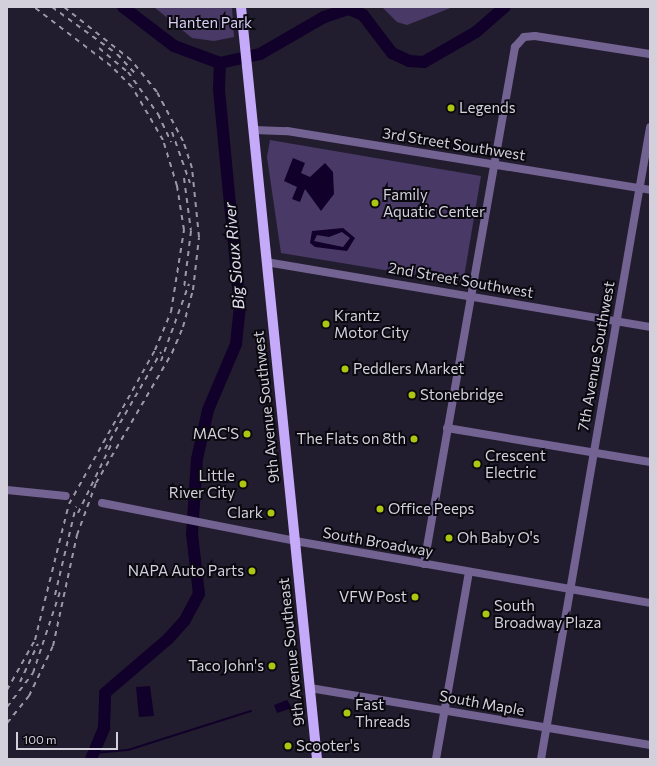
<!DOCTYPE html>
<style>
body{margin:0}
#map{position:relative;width:657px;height:766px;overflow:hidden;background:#221d2e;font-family:Commissioner,sans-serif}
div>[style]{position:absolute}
.green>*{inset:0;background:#493967}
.water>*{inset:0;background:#110029}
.stream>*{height:2px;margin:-1px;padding:0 1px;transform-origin:1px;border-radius:1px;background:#110029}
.river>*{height:12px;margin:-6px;padding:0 6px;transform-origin:6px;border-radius:6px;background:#110029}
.minor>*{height:8px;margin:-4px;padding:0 4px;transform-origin:4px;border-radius:4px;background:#736393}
.major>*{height:10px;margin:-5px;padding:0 5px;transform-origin:5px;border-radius:5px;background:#c5aafa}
.rail>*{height:2px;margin-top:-1px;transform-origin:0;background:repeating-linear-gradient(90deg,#9c98a6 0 5px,transparent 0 10px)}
.dots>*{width:11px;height:11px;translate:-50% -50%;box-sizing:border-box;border:2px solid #0b0910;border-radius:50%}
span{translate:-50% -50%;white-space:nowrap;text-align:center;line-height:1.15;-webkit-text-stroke:4px #0b0910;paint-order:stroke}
.park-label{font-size:15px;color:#d7ccf3}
.poi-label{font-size:15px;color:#d3d0dc}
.left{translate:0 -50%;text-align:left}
.right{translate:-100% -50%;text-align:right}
.street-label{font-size:15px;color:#d3d0dc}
.water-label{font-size:16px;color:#e1dcf0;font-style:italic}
.frame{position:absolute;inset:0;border:8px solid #d3d0dc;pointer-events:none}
.scale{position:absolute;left:16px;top:732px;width:102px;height:18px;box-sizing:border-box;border:2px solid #d3d0dc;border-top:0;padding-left:5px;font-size:12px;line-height:14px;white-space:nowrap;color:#d3d0dc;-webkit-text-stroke:3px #0b0910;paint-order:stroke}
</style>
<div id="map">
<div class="green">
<div style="clip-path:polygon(154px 7px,232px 7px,234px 37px,214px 41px,192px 38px)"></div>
<div style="clip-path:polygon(382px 7px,453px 7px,407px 25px,397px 22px)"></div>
<div style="clip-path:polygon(270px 140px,481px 176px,463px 283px,281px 253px,267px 157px)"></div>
</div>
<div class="water">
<div style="clip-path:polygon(293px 158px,305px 163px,301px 173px,310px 177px,325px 163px,333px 172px,334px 194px,321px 211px,305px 189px,300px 202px,292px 199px,297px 187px,284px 181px)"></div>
<div style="clip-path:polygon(evenodd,343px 228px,355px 238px,347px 251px,315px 247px,310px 243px,312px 231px,343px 228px,342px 232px,350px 238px,343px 247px,314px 241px,317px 235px,329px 237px,342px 232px)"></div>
<div style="clip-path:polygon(150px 686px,154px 716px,139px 717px,136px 687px)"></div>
<div style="clip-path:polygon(287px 700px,292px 708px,277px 713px,274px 705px)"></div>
</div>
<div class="stream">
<div style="left:94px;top:753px;width:34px;rotate:-5deg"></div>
<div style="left:128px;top:750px;width:129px;rotate:-17.6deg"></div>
</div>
<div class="river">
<div style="left:123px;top:7px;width:64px;rotate:37.4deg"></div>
<div style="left:174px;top:46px;width:49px;rotate:20.3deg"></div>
<div style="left:220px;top:63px;width:41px;rotate:-12.7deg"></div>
<div style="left:260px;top:54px;width:74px;rotate:-30deg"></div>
<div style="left:324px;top:17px;width:26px;rotate:-18deg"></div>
<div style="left:349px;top:9px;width:15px;rotate:23deg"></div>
<div style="left:363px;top:15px;width:48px;rotate:52.7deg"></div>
<div style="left:392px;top:53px;width:19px;rotate:25deg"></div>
<div style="left:409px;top:61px;width:15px;rotate:4deg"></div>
<div style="left:424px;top:62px;width:60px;rotate:-30deg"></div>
<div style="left:476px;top:32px;width:38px;rotate:-41deg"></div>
<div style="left:91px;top:759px;width:34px;rotate:-67deg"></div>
<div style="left:104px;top:728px;width:35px;rotate:-88deg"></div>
<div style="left:105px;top:693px;width:83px;rotate:-40.6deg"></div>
<div style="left:168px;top:639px;width:25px;rotate:-48deg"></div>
<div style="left:185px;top:620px;width:30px;rotate:-62deg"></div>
<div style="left:199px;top:594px;width:60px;rotate:-96.7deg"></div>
<div style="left:192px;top:534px;width:75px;rotate:-86.2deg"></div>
<div style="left:197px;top:459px;width:50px;rotate:-77.3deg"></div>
<div style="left:208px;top:410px;width:72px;rotate:-67deg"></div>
<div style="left:236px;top:344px;width:36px;rotate:-84deg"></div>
<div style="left:240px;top:308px;width:220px;rotate:-95.5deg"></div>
<div style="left:219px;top:89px;width:26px;rotate:-88deg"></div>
</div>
<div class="minor">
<div style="left:253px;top:130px;width:34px;rotate:2deg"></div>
<div style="left:287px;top:131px;width:368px;rotate:9.2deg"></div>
<div style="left:266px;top:262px;width:389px;rotate:9.6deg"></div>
<div style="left:447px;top:428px;width:206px;rotate:9.5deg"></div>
<div style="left:7px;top:490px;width:59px;rotate:5.8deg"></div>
<div style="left:102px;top:503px;width:197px;rotate:11.1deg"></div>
<div style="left:295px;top:541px;width:360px;rotate:9.9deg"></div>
<div style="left:424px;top:564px;width:525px;rotate:-80.02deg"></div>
<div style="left:515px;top:47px;width:13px;rotate:-48deg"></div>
<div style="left:524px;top:37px;width:11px;rotate:-5deg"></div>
<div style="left:535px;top:36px;width:116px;rotate:8.9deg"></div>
<div style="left:310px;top:688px;width:345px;rotate:9.5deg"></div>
<div style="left:436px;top:759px;width:190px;rotate:-80deg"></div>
<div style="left:541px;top:759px;width:641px;rotate:-80.21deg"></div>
</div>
<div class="major">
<div style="left:241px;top:7px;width:756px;rotate:84.23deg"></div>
</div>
<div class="rail">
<div style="left:52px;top:7px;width:80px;rotate:35.9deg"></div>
<div style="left:117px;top:54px;width:26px;rotate:47deg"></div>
<div style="left:99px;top:48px;width:38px;rotate:40deg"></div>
<div style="left:128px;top:72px;width:52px;rotate:54.5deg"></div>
<div style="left:158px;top:114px;width:31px;rotate:65deg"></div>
<div style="left:172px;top:132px;width:54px;rotate:70.6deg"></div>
<div style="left:184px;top:178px;width:53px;rotate:82.5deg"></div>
<div style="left:191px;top:231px;width:57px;rotate:97deg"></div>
<div style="left:161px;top:361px;width:82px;rotate:-70deg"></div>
<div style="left:105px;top:449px;width:112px;rotate:-60deg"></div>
<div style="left:78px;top:513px;width:76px;rotate:-64.1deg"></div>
<div style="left:55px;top:595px;width:91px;rotate:-76.7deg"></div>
<div style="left:20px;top:682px;width:42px;rotate:-64.7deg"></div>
<div style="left:7px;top:690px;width:57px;rotate:-60.8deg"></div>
<div style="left:35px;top:640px;width:140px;rotate:-76deg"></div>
<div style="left:69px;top:504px;width:176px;rotate:-60.8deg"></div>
<div style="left:155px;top:350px;width:41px;rotate:-67.2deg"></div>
<div style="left:171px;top:312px;width:83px;rotate:-81deg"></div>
<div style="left:184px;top:230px;width:45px;rotate:-99deg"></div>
<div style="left:177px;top:186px;width:48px;rotate:-106.9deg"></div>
<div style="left:163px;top:140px;width:61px;rotate:-120.3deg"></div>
<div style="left:132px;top:87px;width:30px;rotate:-135deg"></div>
<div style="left:111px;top:66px;width:97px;rotate:-142.5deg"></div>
<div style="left:7px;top:707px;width:43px;rotate:-52.6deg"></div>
<div style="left:33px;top:673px;width:89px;rotate:-71.6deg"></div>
<div style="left:7px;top:723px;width:35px;rotate:-51deg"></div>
<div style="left:29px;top:696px;width:55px;rotate:-64.4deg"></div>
<div style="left:53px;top:646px;width:114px;rotate:-77.8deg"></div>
<div style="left:77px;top:535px;width:55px;rotate:-69.9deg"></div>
<div style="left:96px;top:483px;width:151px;rotate:-59.7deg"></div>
<div style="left:172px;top:353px;width:28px;rotate:-67deg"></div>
<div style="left:183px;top:327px;width:38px;rotate:-75deg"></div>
<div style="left:193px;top:290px;width:53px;rotate:-83.5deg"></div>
<div style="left:199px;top:237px;width:69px;rotate:-95.8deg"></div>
<div style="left:192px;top:168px;width:28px;rotate:-108deg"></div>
<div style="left:183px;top:141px;width:55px;rotate:-118deg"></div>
<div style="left:157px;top:92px;width:41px;rotate:-129.1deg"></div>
<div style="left:131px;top:60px;width:85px;rotate:-141.7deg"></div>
</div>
<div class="dots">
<div style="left:451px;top:108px;background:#acc611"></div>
<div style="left:375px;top:203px;background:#acc611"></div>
<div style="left:326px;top:324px;background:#acc611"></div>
<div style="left:345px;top:369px;background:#acc611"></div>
<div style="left:412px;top:395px;background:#acc611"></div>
<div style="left:247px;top:434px;background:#acc611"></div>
<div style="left:414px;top:439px;background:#acc611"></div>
<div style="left:477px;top:464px;background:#acc611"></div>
<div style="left:243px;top:484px;background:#acc611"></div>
<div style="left:380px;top:509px;background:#acc611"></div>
<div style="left:271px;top:513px;background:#acc611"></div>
<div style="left:449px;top:538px;background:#acc611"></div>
<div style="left:252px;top:571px;background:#acc611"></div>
<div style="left:415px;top:597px;background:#acc611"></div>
<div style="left:486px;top:614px;background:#acc611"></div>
<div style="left:272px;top:666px;background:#acc611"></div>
<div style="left:347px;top:713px;background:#acc611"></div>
<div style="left:288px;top:746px;background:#acc611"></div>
</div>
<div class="park-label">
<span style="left:210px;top:23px">Hanten Park</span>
</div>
<div class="poi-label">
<span class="left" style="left:459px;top:108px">Legends</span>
<span class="left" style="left:383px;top:203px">Family<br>Aquatic Center</span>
<span class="left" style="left:334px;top:324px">Krantz<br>Motor City</span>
<span class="left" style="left:353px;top:369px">Peddlers Market</span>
<span class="left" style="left:420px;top:395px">Stonebridge</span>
<span class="right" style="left:239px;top:434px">MAC'S</span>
<span class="right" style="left:406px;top:439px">The Flats on 8th</span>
<span class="left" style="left:485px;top:464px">Crescent<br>Electric</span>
<span class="right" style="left:235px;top:484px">Little<br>River City</span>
<span class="left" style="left:388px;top:509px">Office Peeps</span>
<span class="right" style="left:263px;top:513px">Clark</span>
<span class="left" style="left:457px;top:538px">Oh Baby O's</span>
<span class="right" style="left:244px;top:571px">NAPA Auto Parts</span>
<span class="right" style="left:407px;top:597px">VFW Post</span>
<span class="left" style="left:494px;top:614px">South<br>Broadway Plaza</span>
<span class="right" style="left:264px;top:666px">Taco John's</span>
<span class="left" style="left:355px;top:713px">Fast<br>Threads</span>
<span class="left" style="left:296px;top:746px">Scooter's</span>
</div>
<div class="street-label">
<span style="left:454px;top:144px;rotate:9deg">3rd Street Southwest</span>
<span style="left:461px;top:280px;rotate:10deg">2nd Street Southwest</span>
<span style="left:596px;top:356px;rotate:-80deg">7th Avenue Southwest</span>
<span style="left:266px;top:407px;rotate:-96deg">9th Avenue Southwest</span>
<span style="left:378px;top:542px;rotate:10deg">South Broadway</span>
<span style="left:291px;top:652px;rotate:-96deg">9th Avenue Southeast</span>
<span style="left:482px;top:703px;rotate:10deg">South Maple</span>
</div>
<div class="water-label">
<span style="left:234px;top:256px;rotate:-95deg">Big Sioux River</span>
</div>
<div class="frame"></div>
<div class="scale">100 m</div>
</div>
